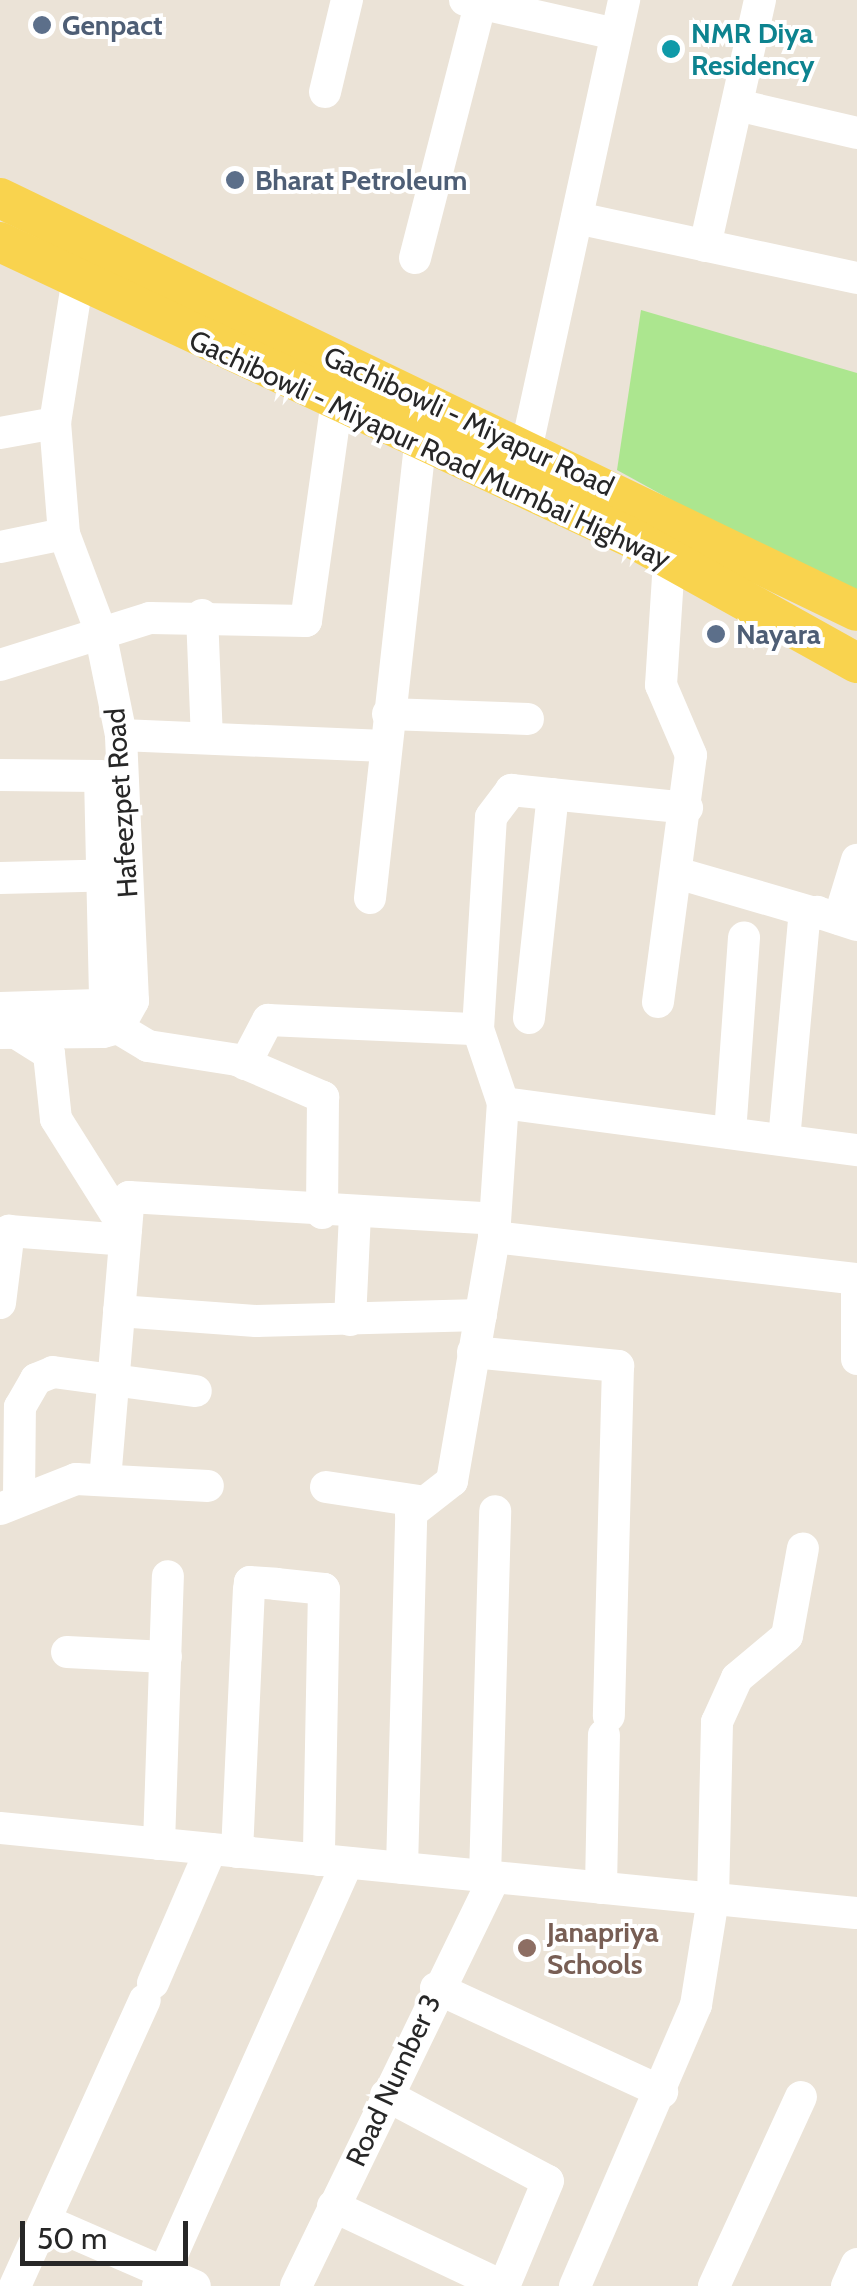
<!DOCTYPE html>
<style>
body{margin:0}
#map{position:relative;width:857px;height:2286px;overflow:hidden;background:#ebe3d7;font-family:Cabin,sans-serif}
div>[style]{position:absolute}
.green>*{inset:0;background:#ace68f}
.minor>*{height:32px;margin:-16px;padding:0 16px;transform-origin:16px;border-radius:16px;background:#fff}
.major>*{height:40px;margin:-20px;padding:0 20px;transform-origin:20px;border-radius:20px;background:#f9d34e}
.dots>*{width:28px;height:28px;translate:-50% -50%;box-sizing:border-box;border:5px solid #fff;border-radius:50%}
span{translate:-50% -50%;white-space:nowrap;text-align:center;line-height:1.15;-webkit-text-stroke:8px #fff;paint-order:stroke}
.service-label{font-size:28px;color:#4e5e75;font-weight:700}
.left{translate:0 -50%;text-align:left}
.culture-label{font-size:28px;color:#0d838f;font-weight:700}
.street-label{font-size:28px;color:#272727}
.education-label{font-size:28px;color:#785e54;font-weight:700}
.scale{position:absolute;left:20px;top:2221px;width:168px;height:45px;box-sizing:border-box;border:5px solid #272727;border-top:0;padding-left:12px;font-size:30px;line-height:35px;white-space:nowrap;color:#272727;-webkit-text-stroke:8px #fff;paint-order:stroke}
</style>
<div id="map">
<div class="green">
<div style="clip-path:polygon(641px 310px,857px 373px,857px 602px,617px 470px)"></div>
</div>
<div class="minor">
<div style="left:465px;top:0;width:155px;rotate:12.7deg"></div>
<div style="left:325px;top:92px;width:95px;rotate:-76.6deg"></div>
<div style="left:737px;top:105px;width:123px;rotate:13.1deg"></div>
<div style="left:577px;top:218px;width:286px;rotate:12.1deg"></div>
<div style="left:705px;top:246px;width:252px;rotate:-77.4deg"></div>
<div style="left:415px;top:258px;width:262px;rotate:-75.6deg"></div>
<div style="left:0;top:433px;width:56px;rotate:-10.3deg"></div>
<div style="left:526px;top:450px;width:461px;rotate:-77.7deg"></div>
<div style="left:0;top:547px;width:65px;rotate:-11.5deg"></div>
<div style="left:202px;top:615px;width:123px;rotate:87.7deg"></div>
<div style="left:0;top:665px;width:157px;rotate:-17.4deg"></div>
<div style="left:150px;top:618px;width:156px;rotate:1.1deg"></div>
<div style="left:306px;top:621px;width:222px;rotate:-82deg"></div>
<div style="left:388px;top:714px;width:140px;rotate:2deg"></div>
<div style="left:121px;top:735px;width:264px;rotate:2.4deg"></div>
<div style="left:0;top:775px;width:100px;rotate:0.6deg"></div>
<div style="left:100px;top:776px;width:219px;rotate:88.7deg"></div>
<div style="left:105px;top:995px;width:12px;rotate:125deg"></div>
<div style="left:98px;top:1005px;width:98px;rotate:178.2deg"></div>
<div style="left:677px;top:873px;width:140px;rotate:16.2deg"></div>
<div style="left:0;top:878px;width:122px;rotate:-1.4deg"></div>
<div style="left:370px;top:898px;width:458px;rotate:-83.7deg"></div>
<div style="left:839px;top:919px;width:62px;rotate:-73deg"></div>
<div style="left:658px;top:1002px;width:249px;rotate:-82.4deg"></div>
<div style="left:691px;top:755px;width:76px;rotate:-113.2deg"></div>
<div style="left:661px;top:685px;width:125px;rotate:-86.3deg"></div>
<div style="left:529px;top:1018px;width:225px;rotate:-83.9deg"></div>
<div style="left:118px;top:1028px;width:35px;rotate:31deg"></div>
<div style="left:148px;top:1046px;width:90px;rotate:8.9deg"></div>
<div style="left:237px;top:1060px;width:94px;rotate:23.3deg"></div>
<div style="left:323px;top:1097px;width:116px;rotate:90.5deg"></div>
<div style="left:0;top:1033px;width:103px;rotate:-0.6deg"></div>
<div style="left:103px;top:1032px;width:16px;rotate:-15deg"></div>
<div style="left:118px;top:1028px;width:31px;rotate:-61deg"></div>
<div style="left:133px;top:1001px;width:266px;rotate:-92.6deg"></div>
<div style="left:121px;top:735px;width:110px;rotate:-101.5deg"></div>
<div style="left:99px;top:627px;width:99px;rotate:-110.6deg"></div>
<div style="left:64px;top:534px;width:111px;rotate:-94.6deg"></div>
<div style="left:55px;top:423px;width:141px;rotate:-81deg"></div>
<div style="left:16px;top:1033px;width:39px;rotate:32deg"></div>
<div style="left:49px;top:1054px;width:65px;rotate:83.9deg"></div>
<div style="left:56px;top:1119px;width:131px;rotate:57.8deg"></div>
<div style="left:245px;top:1064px;width:50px;rotate:-62.4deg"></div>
<div style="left:268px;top:1020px;width:210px;rotate:2.5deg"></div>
<div style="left:503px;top:1103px;width:357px;rotate:7.6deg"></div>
<div style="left:730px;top:1133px;width:196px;rotate:-85.9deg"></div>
<div style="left:784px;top:1140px;width:220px;rotate:-84.8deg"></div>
<div style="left:804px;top:921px;width:16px;rotate:-35deg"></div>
<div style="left:817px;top:912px;width:42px;rotate:18deg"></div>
<div style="left:494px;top:1237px;width:365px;rotate:6.6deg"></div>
<div style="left:857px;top:1285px;width:74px;rotate:90deg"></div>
<div style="left:0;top:1303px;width:73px;rotate:-82.9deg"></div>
<div style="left:9px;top:1231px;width:116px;rotate:4.4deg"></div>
<div style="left:119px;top:1311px;width:137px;rotate:4.2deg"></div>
<div style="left:256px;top:1321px;width:225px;rotate:-1.5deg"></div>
<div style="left:350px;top:1320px;width:105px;rotate:-87.3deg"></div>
<div style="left:473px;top:1352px;width:146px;rotate:5.5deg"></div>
<div style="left:618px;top:1366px;width:350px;rotate:91.5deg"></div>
<div style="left:105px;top:1480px;width:284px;rotate:-85.2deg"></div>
<div style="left:129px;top:1197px;width:366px;rotate:3.4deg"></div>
<div style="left:326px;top:1487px;width:94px;rotate:8.6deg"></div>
<div style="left:19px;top:1496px;width:89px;rotate:-89.4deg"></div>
<div style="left:20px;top:1407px;width:32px;rotate:-60deg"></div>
<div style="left:36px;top:1379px;width:18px;rotate:-22deg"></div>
<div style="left:53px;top:1372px;width:144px;rotate:7.6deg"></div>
<div style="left:0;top:1509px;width:82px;rotate:-21.5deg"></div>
<div style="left:76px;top:1479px;width:132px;rotate:3deg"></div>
<div style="left:67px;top:1652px;width:99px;rotate:2.9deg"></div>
<div style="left:0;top:1828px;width:860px;rotate:5.67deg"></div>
<div style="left:159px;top:1844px;width:268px;rotate:-88.1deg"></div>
<div style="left:237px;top:1852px;width:262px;rotate:-87.4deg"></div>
<div style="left:249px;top:1590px;width:8px;rotate:-83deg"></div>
<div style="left:250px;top:1582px;width:26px;rotate:4deg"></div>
<div style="left:276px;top:1584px;width:48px;rotate:5.9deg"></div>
<div style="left:324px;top:1589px;width:271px;rotate:91.1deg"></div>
<div style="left:402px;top:1868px;width:355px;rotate:-88.5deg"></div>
<div style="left:411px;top:1513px;width:52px;rotate:-38deg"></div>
<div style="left:452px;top:1481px;width:248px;rotate:-80.2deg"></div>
<div style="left:494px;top:1237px;width:134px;rotate:-86.2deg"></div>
<div style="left:503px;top:1103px;width:78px;rotate:-108.7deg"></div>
<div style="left:478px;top:1029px;width:212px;rotate:-86.5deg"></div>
<div style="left:491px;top:817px;width:34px;rotate:-53deg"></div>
<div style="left:511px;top:790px;width:177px;rotate:5.8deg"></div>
<div style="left:485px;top:1877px;width:366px;rotate:-88.4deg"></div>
<div style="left:601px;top:1888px;width:153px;rotate:-88.9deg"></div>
<div style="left:153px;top:1983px;width:146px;rotate:-66.6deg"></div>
<div style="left:436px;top:1988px;width:249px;rotate:24.7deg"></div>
<div style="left:386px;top:2095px;width:183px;rotate:28deg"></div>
<div style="left:548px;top:2181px;width:114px;rotate:112.7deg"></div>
<div style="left:333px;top:2206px;width:187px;rotate:25.3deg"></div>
<div style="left:48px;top:2222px;width:160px;rotate:23.5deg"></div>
<div style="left:15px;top:2286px;width:314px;rotate:-65.6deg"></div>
<div style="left:158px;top:2286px;width:463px;rotate:-65.9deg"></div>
<div style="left:296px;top:2286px;width:455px;rotate:-64.1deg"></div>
<div style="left:575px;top:2286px;width:306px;rotate:-66.7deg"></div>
<div style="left:696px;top:2005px;width:107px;rotate:-80.9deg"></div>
<div style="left:713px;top:1899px;width:177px;rotate:-88.7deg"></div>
<div style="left:717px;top:1722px;width:48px;rotate:-65.6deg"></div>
<div style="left:737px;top:1678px;width:65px;rotate:-40deg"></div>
<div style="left:787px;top:1636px;width:89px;rotate:-79.7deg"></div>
<div style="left:714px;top:2286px;width:208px;rotate:-65.3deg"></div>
<div style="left:847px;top:2286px;width:24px;rotate:-66deg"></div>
</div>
<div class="major">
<div style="left:0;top:198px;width:951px;rotate:25.73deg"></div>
<div style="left:0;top:242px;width:700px;rotate:25.1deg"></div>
<div style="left:634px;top:539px;width:255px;rotate:29.1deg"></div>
</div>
<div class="dots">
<div style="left:42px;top:25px;background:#5c6f8a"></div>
<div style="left:671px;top:49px;background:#0f9aa8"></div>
<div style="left:235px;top:180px;background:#5c6f8a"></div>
<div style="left:716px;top:634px;background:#5c6f8a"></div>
<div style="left:527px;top:1948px;background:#8d6e63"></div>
</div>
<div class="service-label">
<span class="left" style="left:62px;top:25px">Genpact</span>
<span class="left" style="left:255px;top:180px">Bharat Petroleum</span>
<span class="left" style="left:736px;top:634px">Nayara</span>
</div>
<div class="culture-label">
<span class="left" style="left:691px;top:49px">NMR Diya<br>Residency</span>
</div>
<div class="street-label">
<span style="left:469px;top:421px;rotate:25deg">Gachibowli - Miyapur Road</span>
<span style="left:430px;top:449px;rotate:25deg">Gachibowli - Miyapur Road Mumbai Highway</span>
<span style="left:121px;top:803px;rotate:-94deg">Hafeezpet Road</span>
<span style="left:393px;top:2080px;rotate:-65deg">Road Number 3</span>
</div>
<div class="education-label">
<span class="left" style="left:547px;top:1948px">Janapriya<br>Schools</span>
</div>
<div class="scale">50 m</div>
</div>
